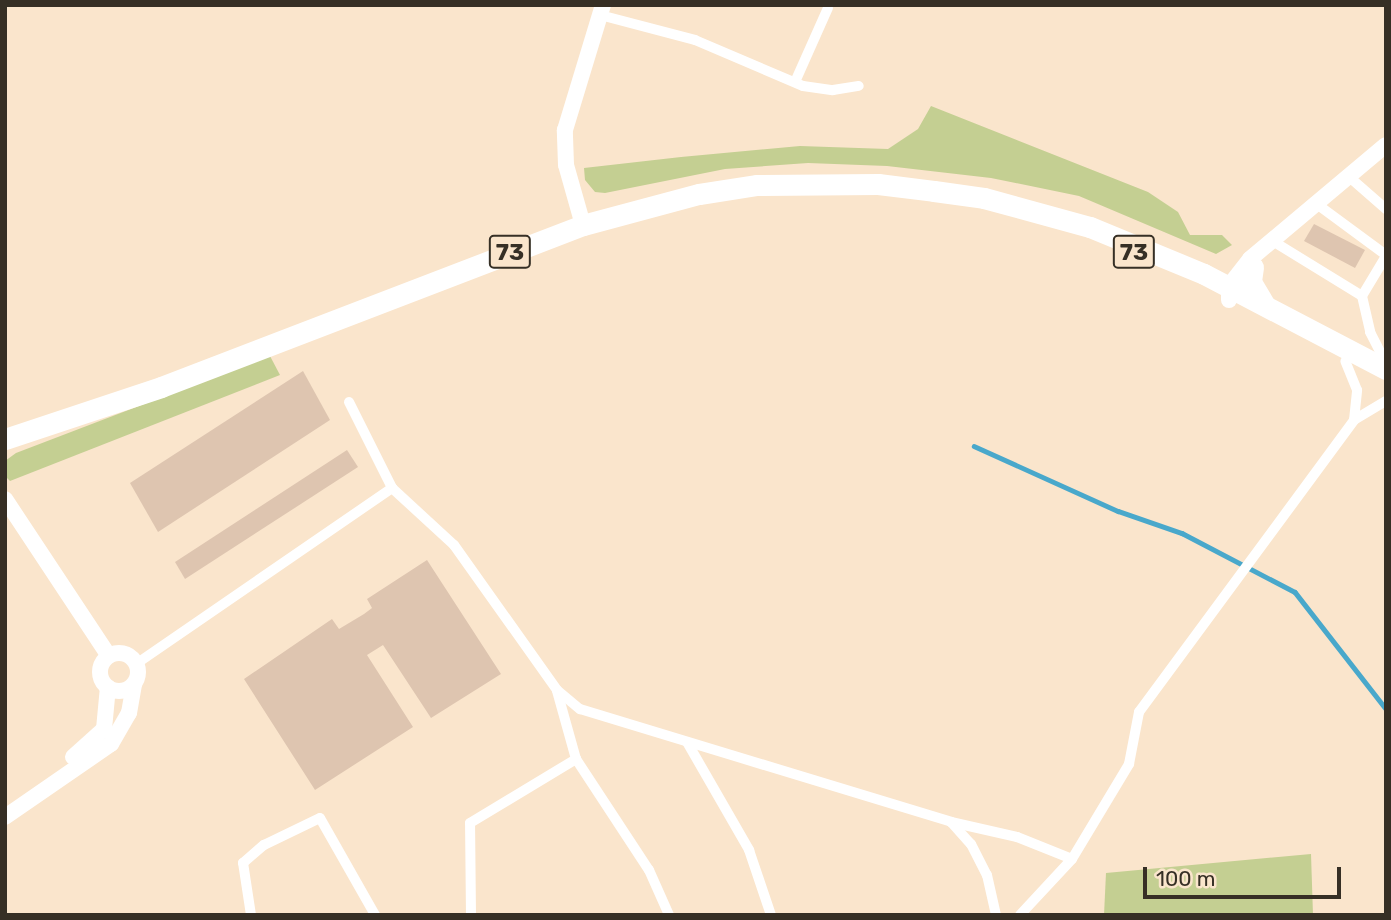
<!DOCTYPE html>
<style>
body{margin:0}
#map{position:relative;width:1391px;height:920px;overflow:hidden;background:#fae5cc;font-family:Rubik,sans-serif}
div>[style]{position:absolute}
.green>*{inset:0;background:#c4cf92}
.stream>*{height:4.5px;margin:-2.25px;padding:0 2.25px;transform-origin:2.25px;border-radius:2.25px;background:#49a8cb}
.building>*{inset:0;background:#dec5b0}
.street>*{height:10px;margin:-5px;padding:0 5px;transform-origin:5px;border-radius:5px;background:#fff}
.secondary>*{height:16px;margin:-8px;padding:0 8px;transform-origin:8px;border-radius:8px;background:#fff}
.secondary>.ring{margin:-8px;padding:0;box-sizing:content-box;background:none;border:16px solid #fff;border-radius:50%}
.highway>*{height:21px;margin:-10.5px;padding:0 10.5px;transform-origin:10.5px;border-radius:10.5px;background:#fff}
span{translate:-50% -50%;white-space:nowrap;text-align:center;line-height:1.15;-webkit-text-stroke:5px #fae5cc;paint-order:stroke}
.shield-label span{padding:2px 5px;background:#fae5cc;border:2px solid;border-radius:5px;-webkit-text-stroke-width:0}
.shield-label{font-size:23px;color:#362f25;font-weight:700}
.frame{position:absolute;inset:0;border:7px solid #362f25;pointer-events:none}
.scale{position:absolute;left:1143px;top:867px;width:198px;height:32px;box-sizing:border-box;border:4px solid #362f25;border-top:0;padding-left:9px;font-size:21px;line-height:24px;white-space:nowrap;color:#362f25;-webkit-text-stroke:5px #fae5cc;paint-order:stroke}
</style>
<div id="map">
<div class="green">
<div style="clip-path:polygon(931px 106px,1148px 192px,1178px 212px,1190px 235px,1222px 235px,1232px 245px,1216px 254px,1079px 196px,991px 178px,887px 166px,808px 163px,725px 169px,605px 193px,595px 192px,585px 180px,584px 168px,681px 157px,800px 146px,888px 149px,918px 129px)"></div>
<div style="clip-path:polygon(270px 356px,280px 375px,10px 481px,5px 476px,5px 461px,16px 453px)"></div>
<div style="clip-path:polygon(1311px 854px,1313px 915px,1104px 915px,1106px 873px)"></div>
</div>
<div class="stream">
<div style="left:974px;top:446px;width:158px;rotate:24.3deg"></div>
<div style="left:1118px;top:511px;width:68px;rotate:19deg"></div>
<div style="left:1182px;top:533px;width:127px;rotate:27.6deg"></div>
<div style="left:1295px;top:592px;width:148px;rotate:52.1deg"></div>
</div>
<div class="building">
<div style="clip-path:polygon(1314px 224px,1365px 250px,1355px 268px,1304px 241px)"></div>
<div style="clip-path:polygon(303px 371px,330px 420px,158px 532px,130px 483px)"></div>
<div style="clip-path:polygon(347px 450px,358px 467px,185px 579px,175px 562px)"></div>
<div style="clip-path:polygon(427px 560px,501px 674px,431px 718px,383px 645px,367px 655px,413px 727px,315px 790px,244px 679px,332px 619px,339px 629px,364px 614px,372px 608px,367px 599px)"></div>
</div>
<div class="street">
<div style="left:600px;top:15px;width:98px;rotate:14.7deg"></div>
<div style="left:695px;top:40px;width:117px;rotate:23.1deg"></div>
<div style="left:803px;top:86px;width:30px;rotate:8deg"></div>
<div style="left:833px;top:90px;width:26px;rotate:-9deg"></div>
<div style="left:795px;top:82px;width:81px;rotate:-66deg"></div>
<div style="left:1347px;top:175px;width:52px;rotate:41.1deg"></div>
<div style="left:1314px;top:202px;width:89px;rotate:36.4deg"></div>
<div style="left:1271px;top:240px;width:107px;rotate:31.6deg"></div>
<div style="left:1362px;top:296px;width:37px;rotate:77deg"></div>
<div style="left:1370px;top:332px;width:36px;rotate:63deg"></div>
<div style="left:1362px;top:296px;width:47px;rotate:-59deg"></div>
<div style="left:349px;top:402px;width:96px;rotate:63.4deg"></div>
<div style="left:1354px;top:420px;width:37px;rotate:-31deg"></div>
<div style="left:136px;top:664px;width:311px;rotate:-34.5deg"></div>
<div style="left:392px;top:488px;width:84px;rotate:42.6deg"></div>
<div style="left:454px;top:545px;width:178px;rotate:54.6deg"></div>
<div style="left:557px;top:690px;width:30px;rotate:40deg"></div>
<div style="left:580px;top:709px;width:388px;rotate:16.9deg"></div>
<div style="left:951px;top:822px;width:30px;rotate:48deg"></div>
<div style="left:971px;top:844px;width:35px;rotate:63deg"></div>
<div style="left:987px;top:875px;width:41px;rotate:77.3deg"></div>
<div style="left:557px;top:691px;width:71px;rotate:74.4deg"></div>
<div style="left:576px;top:759px;width:133px;rotate:56.7deg"></div>
<div style="left:649px;top:870px;width:49px;rotate:66deg"></div>
<div style="left:687px;top:742px;width:125px;rotate:60.1deg"></div>
<div style="left:749px;top:850px;width:69px;rotate:71.3deg"></div>
<div style="left:951px;top:822px;width:68px;rotate:12.8deg"></div>
<div style="left:1017px;top:837px;width:59px;rotate:21.8deg"></div>
<div style="left:1072px;top:859px;width:76px;rotate:132.9deg"></div>
<div style="left:1072px;top:859px;width:111px;rotate:-59deg"></div>
<div style="left:1129px;top:764px;width:53px;rotate:-79.1deg"></div>
<div style="left:1139px;top:712px;width:363px;rotate:-53.6deg"></div>
<div style="left:1354px;top:420px;width:30px;rotate:-84deg"></div>
<div style="left:1357px;top:390px;width:31px;rotate:-112deg"></div>
<div style="left:251px;top:915px;width:53px;rotate:-98.7deg"></div>
<div style="left:243px;top:863px;width:28px;rotate:-41deg"></div>
<div style="left:264px;top:845px;width:62px;rotate:-25.7deg"></div>
<div style="left:320px;top:818px;width:112px;rotate:60.4deg"></div>
<div style="left:471px;top:915px;width:92px;rotate:-90.6deg"></div>
<div style="left:470px;top:823px;width:124px;rotate:-31.1deg"></div>
</div>
<div class="secondary">
<div style="left:583px;top:225px;width:62px;rotate:-105.8deg"></div>
<div style="left:566px;top:165px;width:35px;rotate:-92deg"></div>
<div style="left:565px;top:130px;width:131px;rotate:-73.1deg"></div>
<div style="left:1229px;top:300px;width:14px;rotate:-90deg"></div>
<div style="left:1229px;top:286px;width:34px;rotate:-52deg"></div>
<div style="left:1250px;top:259px;width:177px;rotate:-40deg"></div>
<div style="left:5px;top:499px;width:188px;rotate:56.5deg"></div>
<div class="ring" style="left:100px;top:653px;width:22px;height:22px"></div>
<div style="left:73px;top:757px;width:42px;rotate:-42.1deg"></div>
<div style="left:104px;top:729px;width:42px;rotate:-84.6deg"></div>
<div style="left:5px;top:817px;width:129px;rotate:-34.6deg"></div>
<div style="left:111px;top:744px;width:36px;rotate:-60deg"></div>
<div style="left:129px;top:713px;width:29px;rotate:-80deg"></div>
</div>
<div class="highway">
<div style="left:1253px;top:267px;width:15px;rotate:98deg"></div>
<div style="left:1251px;top:282px;width:26px;rotate:59deg"></div>
<div style="left:5px;top:439px;width:164px;rotate:-18.4deg"></div>
<div style="left:161px;top:387px;width:452px;rotate:-21deg"></div>
<div style="left:583px;top:225px;width:120px;rotate:-15deg"></div>
<div style="left:699px;top:194px;width:59px;rotate:-8.8deg"></div>
<div style="left:757px;top:185px;width:121px;rotate:-0.5deg"></div>
<div style="left:878px;top:184px;width:56px;rotate:7.1deg"></div>
<div style="left:934px;top:191px;width:50px;rotate:8deg"></div>
<div style="left:984px;top:198px;width:110px;rotate:15.3deg"></div>
<div style="left:1090px;top:227px;width:123px;rotate:22.4deg"></div>
<div style="left:1204px;top:274px;width:205px;rotate:27.6deg"></div>
</div>
<div class="shield-label">
<span style="left:510px;top:252px">73</span>
<span style="left:1134px;top:252px">73</span>
</div>
<div class="frame"></div>
<div class="scale">100 m</div>
</div>
